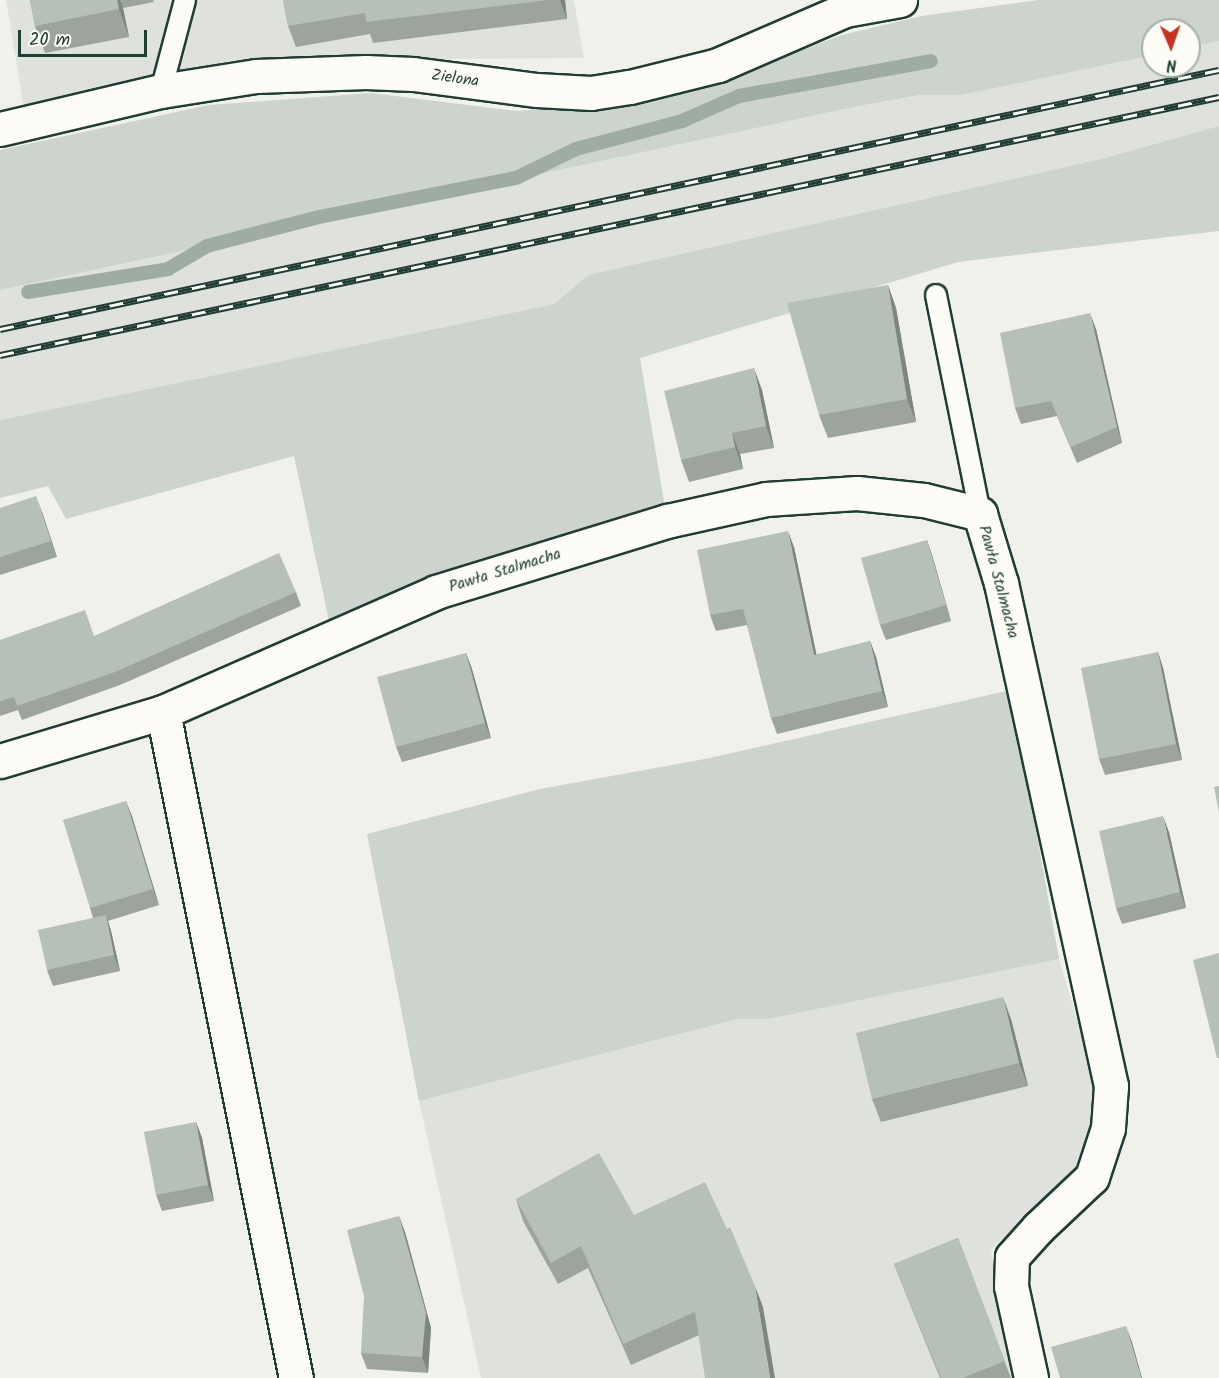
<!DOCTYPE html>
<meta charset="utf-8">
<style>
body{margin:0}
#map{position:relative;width:1219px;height:1378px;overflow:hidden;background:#f0f1eb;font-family:Kalam,sans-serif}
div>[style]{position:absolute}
.built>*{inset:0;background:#dfe2dc}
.green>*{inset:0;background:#cdd3cd}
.stream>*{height:14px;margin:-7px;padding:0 7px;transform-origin:7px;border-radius:7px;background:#9faca4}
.roads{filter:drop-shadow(2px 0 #1f3d34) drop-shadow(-2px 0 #1f3d34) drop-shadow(0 2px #1f3d34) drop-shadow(0 -2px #1f3d34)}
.service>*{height:20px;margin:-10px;padding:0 10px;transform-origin:10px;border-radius:10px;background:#fdfcf7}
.minor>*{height:33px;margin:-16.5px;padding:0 16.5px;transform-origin:16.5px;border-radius:16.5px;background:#fdfcf7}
.rail>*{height:7px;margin-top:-3.5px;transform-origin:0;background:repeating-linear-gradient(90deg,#fdfcf7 0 14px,#1f3d34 0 28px);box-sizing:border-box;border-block:2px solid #1f3d34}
.wall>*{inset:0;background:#9da49e}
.shaded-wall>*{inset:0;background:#7f8681}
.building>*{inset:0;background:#b6bfb8}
span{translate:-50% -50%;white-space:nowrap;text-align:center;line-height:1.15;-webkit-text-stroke:4.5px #fdfcf7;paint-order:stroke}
.street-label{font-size:16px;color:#1f3d34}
.north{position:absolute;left:1141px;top:18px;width:60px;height:60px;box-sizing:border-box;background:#fdfcf7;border:2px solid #a4b0a9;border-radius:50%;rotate:178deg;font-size:16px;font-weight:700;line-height:24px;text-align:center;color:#1f3d34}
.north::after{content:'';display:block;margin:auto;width:21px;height:27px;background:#c8321e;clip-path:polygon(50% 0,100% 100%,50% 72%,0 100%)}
.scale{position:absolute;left:18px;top:30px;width:129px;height:27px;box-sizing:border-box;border:3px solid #1f3d34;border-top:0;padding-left:8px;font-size:18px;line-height:21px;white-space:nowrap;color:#1f3d34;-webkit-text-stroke:4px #fdfcf7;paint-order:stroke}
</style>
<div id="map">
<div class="built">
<div style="clip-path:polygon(6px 0,574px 0,584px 58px,234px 60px,24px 109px)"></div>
<div style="clip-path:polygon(1219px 41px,1219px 126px,1105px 158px,588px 275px,554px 304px,0 420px,0 290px,849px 108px,919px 95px,962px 95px,1153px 55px,1153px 66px,1189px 66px,1189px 47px)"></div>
<div style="clip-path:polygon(1059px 959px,1099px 1095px,1080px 1172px,991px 1249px,1017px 1378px,481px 1378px,419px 1101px,738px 1019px,769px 1019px)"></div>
</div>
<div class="green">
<div style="clip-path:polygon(1038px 0,1219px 0,1219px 41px,1189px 47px,1189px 30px,1153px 30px,1153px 55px,962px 95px,919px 95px,849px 108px,0 290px,0 150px,209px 105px,371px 93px,517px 111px,655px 99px,740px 73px,842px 35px,922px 16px)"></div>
<div style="clip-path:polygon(1219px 126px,1219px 231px,958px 262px,640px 358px,665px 508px,329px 621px,294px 456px,66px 519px,48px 486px,0 498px,0 420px,554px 304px,588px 275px,1105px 158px)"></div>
<div style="clip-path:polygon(1011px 690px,1059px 959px,769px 1019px,738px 1019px,419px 1101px,367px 834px,540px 789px,705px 759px)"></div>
</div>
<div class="stream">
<div style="left:28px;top:292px;width:142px;rotate:-9.3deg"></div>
<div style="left:168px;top:269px;width:45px;rotate:-30.5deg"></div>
<div style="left:207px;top:246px;width:116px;rotate:-14.5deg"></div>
<div style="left:319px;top:217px;width:201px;rotate:-11.2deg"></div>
<div style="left:516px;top:178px;width:67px;rotate:-25.8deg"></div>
<div style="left:576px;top:149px;width:110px;rotate:-14.8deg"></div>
<div style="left:682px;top:121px;width:62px;rotate:-23.7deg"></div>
<div style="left:739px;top:96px;width:195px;rotate:-10.3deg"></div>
</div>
<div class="roads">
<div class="service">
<div style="left:161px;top:91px;width:94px;rotate:-75.2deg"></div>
<div style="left:936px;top:295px;width:223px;rotate:78.6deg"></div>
</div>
<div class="minor">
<div style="left:0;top:129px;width:165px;rotate:-13.3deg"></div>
<div style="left:161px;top:91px;width:96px;rotate:-9deg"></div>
<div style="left:256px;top:76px;width:110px;rotate:-2.1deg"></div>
<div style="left:366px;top:72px;width:47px;rotate:2.4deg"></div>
<div style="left:413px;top:74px;width:125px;rotate:7.4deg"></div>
<div style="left:537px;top:90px;width:54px;rotate:3.2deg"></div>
<div style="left:591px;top:93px;width:39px;rotate:-9deg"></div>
<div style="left:630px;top:87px;width:91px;rotate:-14deg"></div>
<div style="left:718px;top:65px;width:138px;rotate:-23.4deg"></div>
<div style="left:845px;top:10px;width:56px;rotate:-10.3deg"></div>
<div style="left:163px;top:712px;width:679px;rotate:78.71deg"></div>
<div style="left:0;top:761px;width:170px;rotate:-16.7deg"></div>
<div style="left:163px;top:712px;width:298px;rotate:-23.7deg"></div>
<div style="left:436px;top:592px;width:242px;rotate:-17.1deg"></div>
<div style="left:667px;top:521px;width:101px;rotate:-12.5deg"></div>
<div style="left:766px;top:499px;width:91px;rotate:-3.8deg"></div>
<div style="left:857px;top:493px;width:67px;rotate:6deg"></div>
<div style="left:924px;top:500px;width:58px;rotate:14deg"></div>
<div style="left:980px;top:514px;width:72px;rotate:73.1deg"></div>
<div style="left:1001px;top:583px;width:515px;rotate:77.66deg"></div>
<div style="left:1111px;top:1086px;width:42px;rotate:94.1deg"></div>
<div style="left:1108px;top:1128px;width:52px;rotate:108.1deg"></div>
<div style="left:1092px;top:1177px;width:74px;rotate:136.6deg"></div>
<div style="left:1038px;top:1228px;width:39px;rotate:132deg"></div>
<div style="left:1012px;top:1257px;width:29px;rotate:92deg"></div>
<div style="left:1011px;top:1286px;width:94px;rotate:77.7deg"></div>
</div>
</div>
<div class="rail">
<div style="left:0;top:329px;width:1246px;rotate:-12deg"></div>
<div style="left:0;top:355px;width:1246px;rotate:-11.95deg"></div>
</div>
<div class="wall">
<div style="clip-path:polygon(30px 0,153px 0,154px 2px,123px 8px,129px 37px,45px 53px,35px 26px)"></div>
<div style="clip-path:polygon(283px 0,565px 0,567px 19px,373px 43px,370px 34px,296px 47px,288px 26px)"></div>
<div style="clip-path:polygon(888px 285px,896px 308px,916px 422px,828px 438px,819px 415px)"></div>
<div style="clip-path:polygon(1096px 329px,1122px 443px,1077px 463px,1057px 416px,1021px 424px,1015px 408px)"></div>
<div style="clip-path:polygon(762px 390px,774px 448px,740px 454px,743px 469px,689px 482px,681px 460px)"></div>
<div style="clip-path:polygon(0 508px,42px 512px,57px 557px,0 575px)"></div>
<div style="clip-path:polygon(927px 540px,932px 555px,951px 621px,886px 640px,880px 625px)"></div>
<div style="clip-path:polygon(794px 547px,816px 655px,870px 641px,876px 657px,888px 707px,777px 734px,771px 718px,747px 625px,716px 631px,710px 615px)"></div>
<div style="clip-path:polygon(296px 592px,301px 606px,120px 685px,22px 720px,18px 710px,0 716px,0 640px,94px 636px)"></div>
<div style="clip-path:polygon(1158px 652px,1163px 668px,1182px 760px,1105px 775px,1099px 759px)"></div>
<div style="clip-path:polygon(466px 653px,472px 669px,491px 738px,402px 762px,396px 747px)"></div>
<div style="clip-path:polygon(126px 801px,159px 905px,108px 921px,111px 931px,120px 971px,53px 986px,47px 970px,93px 918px,90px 908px)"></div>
<div style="clip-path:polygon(1169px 832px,1186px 908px,1122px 924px,1116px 908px)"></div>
<div style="clip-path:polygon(1011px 1019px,1028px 1086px,881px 1122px,872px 1099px)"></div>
<div style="clip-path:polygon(196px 1122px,202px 1138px,214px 1201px,162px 1211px,156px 1195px)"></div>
<div style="clip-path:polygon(516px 1199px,634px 1215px,763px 1307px,631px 1365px,588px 1268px,558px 1284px,523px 1221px)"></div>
<div style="clip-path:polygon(405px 1232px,431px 1328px,428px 1373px,367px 1369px,361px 1353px)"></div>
<div style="clip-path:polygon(958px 1238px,1011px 1378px,940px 1378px,903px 1287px,894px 1264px)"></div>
</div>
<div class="shaded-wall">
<div style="clip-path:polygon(117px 0,120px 0,123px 8px,129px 37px,119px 9px)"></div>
<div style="clip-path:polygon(560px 0,565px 0,567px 19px)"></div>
<div style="clip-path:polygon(888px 285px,896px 308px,916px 422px,907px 399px)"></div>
<div style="clip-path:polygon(1090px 313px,1096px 329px,1122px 443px,1117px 427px)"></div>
<div style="clip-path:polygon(754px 368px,762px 390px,774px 448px,766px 426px)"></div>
<div style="clip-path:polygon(732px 433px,740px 454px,743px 469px,735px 447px)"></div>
<div style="clip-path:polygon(36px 496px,42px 512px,57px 557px,51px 541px)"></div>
<div style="clip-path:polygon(788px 531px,794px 547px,820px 671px,814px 655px)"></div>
<div style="clip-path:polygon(927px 540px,932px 555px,951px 621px,946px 605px)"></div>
<div style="clip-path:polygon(870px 641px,876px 657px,888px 707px,882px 691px)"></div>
<div style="clip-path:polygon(1158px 652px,1163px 668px,1182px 760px,1176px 744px)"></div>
<div style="clip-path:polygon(466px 653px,472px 669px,491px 738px,485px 723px)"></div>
<div style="clip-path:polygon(126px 801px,132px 816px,159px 905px,153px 889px)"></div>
<div style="clip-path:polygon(1163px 816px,1169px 832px,1186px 908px,1180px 892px)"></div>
<div style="clip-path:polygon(106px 915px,111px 931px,120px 971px,114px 955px)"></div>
<div style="clip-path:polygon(1003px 997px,1011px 1019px,1028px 1086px,1019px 1063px)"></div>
<div style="clip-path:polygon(196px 1122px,202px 1138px,214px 1201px,208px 1185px)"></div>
<div style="clip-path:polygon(399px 1216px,405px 1232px,431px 1328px,428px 1373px,422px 1357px)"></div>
<div style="clip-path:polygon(755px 1286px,763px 1307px,775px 1378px,770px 1378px)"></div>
<div style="clip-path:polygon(1126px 1326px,1132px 1342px,1142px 1378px,1141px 1378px)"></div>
</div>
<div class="building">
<div style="clip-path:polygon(30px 0,117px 0,119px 9px,35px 26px)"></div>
<div style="clip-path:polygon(283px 0,548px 0,366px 22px,365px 13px,288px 26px)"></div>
<div style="clip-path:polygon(888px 285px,907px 399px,819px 415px,787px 303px)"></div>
<div style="clip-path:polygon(1090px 313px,1117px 427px,1071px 447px,1051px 401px,1015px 408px,1000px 333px)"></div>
<div style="clip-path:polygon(754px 368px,766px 426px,732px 433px,735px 447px,681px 460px,664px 391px)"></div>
<div style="clip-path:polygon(36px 496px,51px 541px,0 557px,0 508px)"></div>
<div style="clip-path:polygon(788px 531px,814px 655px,870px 641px,882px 691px,771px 718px,743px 609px,710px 615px,697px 550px)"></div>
<div style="clip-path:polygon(927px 540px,946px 605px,880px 625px,861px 558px)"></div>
<div style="clip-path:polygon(279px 553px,296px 592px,115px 672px,17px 706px,14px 697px,0 701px,0 640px,85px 610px,94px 636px)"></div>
<div style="clip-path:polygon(1158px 652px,1176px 744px,1099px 759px,1081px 668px)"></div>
<div style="clip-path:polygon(466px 653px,485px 723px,396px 747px,377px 677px)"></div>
<div style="clip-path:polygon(1219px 786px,1219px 812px,1214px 787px)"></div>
<div style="clip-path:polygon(126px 801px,153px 889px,90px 908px,63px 820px)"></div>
<div style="clip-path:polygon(1163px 816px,1180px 892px,1116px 908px,1099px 831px)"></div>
<div style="clip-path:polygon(106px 915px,114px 955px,47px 970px,38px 930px)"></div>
<div style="clip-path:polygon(1219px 953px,1219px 1058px,1217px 1058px,1193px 960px)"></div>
<div style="clip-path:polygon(1003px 997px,1019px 1063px,872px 1099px,856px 1033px)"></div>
<div style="clip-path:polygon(196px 1122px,208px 1185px,156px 1195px,144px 1132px)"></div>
<div style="clip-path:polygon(599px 1153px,634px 1215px,705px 1182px,727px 1229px,730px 1227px,755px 1286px,770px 1378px,705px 1378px,695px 1312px,623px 1344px,581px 1246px,551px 1263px,516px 1199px)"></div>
<div style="clip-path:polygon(399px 1216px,426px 1313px,422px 1357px,361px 1353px,364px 1296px,347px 1230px)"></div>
<div style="clip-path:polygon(958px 1238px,1005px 1361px,963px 1378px,941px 1378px,894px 1264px)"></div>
<div style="clip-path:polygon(1126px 1326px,1141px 1378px,1060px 1378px,1051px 1347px)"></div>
</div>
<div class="street-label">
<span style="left:455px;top:79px;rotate:8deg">Zielona</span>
<span style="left:505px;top:571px;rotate:-17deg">Pawła Stalmacha</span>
<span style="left:998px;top:582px;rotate:75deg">Pawła Stalmacha</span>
</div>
<div class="north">N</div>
<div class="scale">20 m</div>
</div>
